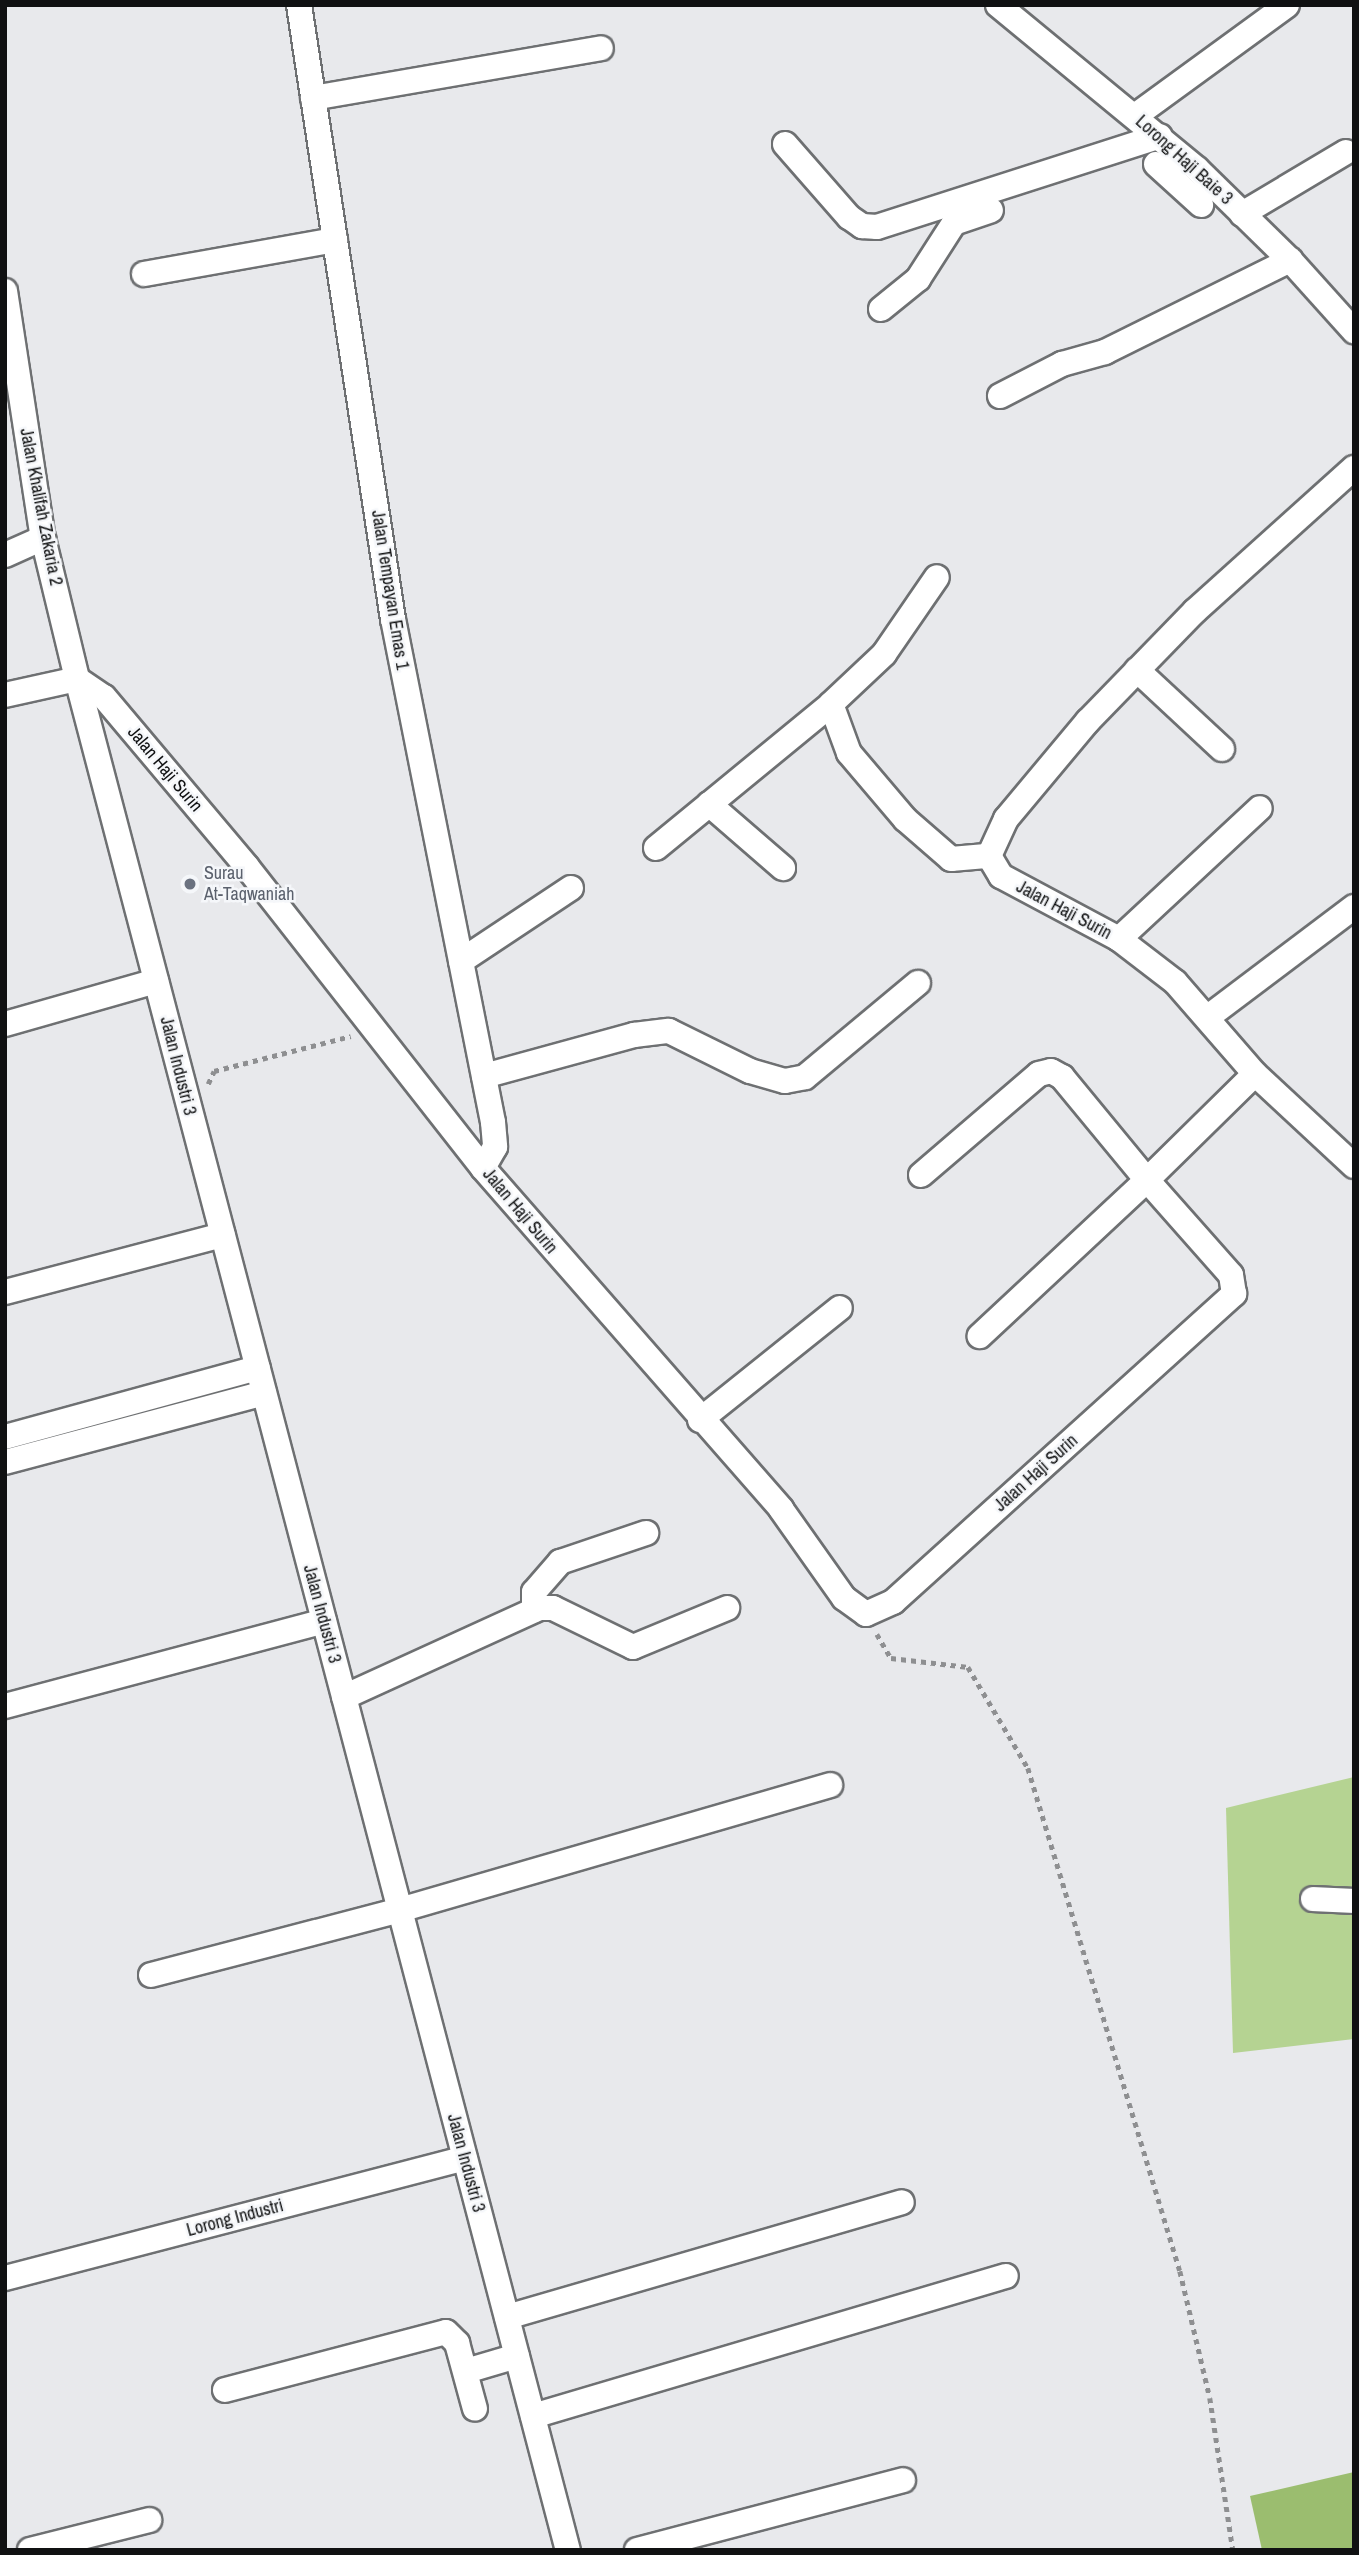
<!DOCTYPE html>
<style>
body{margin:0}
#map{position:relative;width:1359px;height:2555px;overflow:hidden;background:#e8e9ec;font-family:"Archivo Narrow",sans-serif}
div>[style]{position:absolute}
.green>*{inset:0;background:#b5d392}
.forest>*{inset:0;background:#9bbd6f}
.path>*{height:4.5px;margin-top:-2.25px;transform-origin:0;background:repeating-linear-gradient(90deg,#8e8f91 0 5px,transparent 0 10px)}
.roads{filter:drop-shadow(2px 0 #6e7072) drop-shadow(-2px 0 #6e7072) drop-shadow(0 2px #6e7072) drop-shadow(0 -2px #6e7072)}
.minor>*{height:24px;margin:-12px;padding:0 12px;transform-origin:12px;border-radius:12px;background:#fff}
.dots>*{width:19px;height:19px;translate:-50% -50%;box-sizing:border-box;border:4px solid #f5f7fa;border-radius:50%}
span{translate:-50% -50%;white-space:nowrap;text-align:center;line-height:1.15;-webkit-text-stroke:5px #f5f7fa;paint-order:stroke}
.street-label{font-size:18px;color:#101112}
.worship-label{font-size:18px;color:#5b616d}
.left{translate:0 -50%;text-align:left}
.frame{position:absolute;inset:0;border:7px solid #101112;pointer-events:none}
</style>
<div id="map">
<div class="green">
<div style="clip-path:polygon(1354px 1777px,1354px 2039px,1233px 2053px,1226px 1808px)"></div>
</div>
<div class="forest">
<div style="clip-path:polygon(1354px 2472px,1354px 2550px,1262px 2550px,1250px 2496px)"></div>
</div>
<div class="path">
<div style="left:208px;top:1084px;width:14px;rotate:-65deg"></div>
<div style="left:214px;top:1071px;width:141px;rotate:-14.3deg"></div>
<div style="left:877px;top:1634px;width:28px;rotate:60deg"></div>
<div style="left:891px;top:1658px;width:78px;rotate:6.7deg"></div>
<div style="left:968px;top:1667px;width:117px;rotate:59.3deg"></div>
<div style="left:1028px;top:1768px;width:525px;rotate:73.19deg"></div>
<div style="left:1180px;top:2271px;width:130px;rotate:76.7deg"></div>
<div style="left:1210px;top:2398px;width:154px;rotate:81.4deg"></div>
</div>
<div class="roads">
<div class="minor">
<div style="left:299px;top:5px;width:621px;rotate:81.3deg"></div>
<div style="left:393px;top:619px;width:513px;rotate:78.76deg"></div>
<div style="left:493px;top:1122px;width:25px;rotate:85deg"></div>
<div style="left:495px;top:1147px;width:24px;rotate:120deg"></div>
<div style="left:998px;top:5px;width:258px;rotate:39.5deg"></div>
<div style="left:1197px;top:169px;width:130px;rotate:44.4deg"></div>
<div style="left:1290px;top:260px;width:96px;rotate:48deg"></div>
<div style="left:313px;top:98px;width:292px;rotate:-9.8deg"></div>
<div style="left:1135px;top:116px;width:188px;rotate:-36.1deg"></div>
<div style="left:785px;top:144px;width:97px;rotate:48.8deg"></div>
<div style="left:849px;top:217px;width:16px;rotate:35deg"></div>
<div style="left:862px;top:226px;width:15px;rotate:4deg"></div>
<div style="left:877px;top:227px;width:297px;rotate:-17.8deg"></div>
<div style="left:1156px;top:164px;width:61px;rotate:42.3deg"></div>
<div style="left:1242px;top:214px;width:121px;rotate:-30.8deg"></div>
<div style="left:144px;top:274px;width:194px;rotate:-10.1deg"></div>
<div style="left:5px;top:291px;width:250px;rotate:81.3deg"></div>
<div style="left:43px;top:538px;width:145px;rotate:76.4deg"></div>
<div style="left:77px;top:679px;width:1934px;rotate:75.3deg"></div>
<div style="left:881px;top:309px;width:48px;rotate:-39deg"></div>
<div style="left:918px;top:279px;width:67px;rotate:-57.3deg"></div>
<div style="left:954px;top:223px;width:39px;rotate:-19deg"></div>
<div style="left:1000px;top:396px;width:70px;rotate:-27.3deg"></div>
<div style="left:1062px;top:364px;width:45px;rotate:-15.6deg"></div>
<div style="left:1105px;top:352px;width:207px;rotate:-26.4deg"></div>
<div style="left:5px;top:555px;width:42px;rotate:-24.1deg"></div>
<div style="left:1137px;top:670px;width:116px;rotate:42.9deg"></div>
<div style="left:77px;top:679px;width:32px;rotate:34deg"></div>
<div style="left:104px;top:697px;width:222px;rotate:49.9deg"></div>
<div style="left:247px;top:867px;width:382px;rotate:51.9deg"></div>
<div style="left:483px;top:1168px;width:453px;rotate:48.8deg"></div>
<div style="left:781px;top:1509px;width:109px;rotate:54.7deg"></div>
<div style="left:844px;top:1598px;width:27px;rotate:36deg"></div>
<div style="left:866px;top:1614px;width:30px;rotate:-24deg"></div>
<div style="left:893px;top:1602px;width:460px;rotate:-42.1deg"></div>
<div style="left:1234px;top:1294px;width:19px;rotate:-99deg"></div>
<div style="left:1231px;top:1275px;width:127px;rotate:-131.5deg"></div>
<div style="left:1147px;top:1180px;width:151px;rotate:-44.5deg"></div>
<div style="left:1255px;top:1074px;width:122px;rotate:-131deg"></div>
<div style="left:1175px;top:982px;width:71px;rotate:-142.5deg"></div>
<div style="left:1119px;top:939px;width:134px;rotate:-151.9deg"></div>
<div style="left:1001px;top:876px;width:23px;rotate:-121deg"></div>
<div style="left:989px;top:856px;width:41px;rotate:-65.3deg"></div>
<div style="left:1006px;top:819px;width:128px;rotate:-50.1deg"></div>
<div style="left:1088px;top:721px;width:153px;rotate:-45.8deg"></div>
<div style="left:1195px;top:611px;width:214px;rotate:-42deg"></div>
<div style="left:5px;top:695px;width:74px;rotate:-12.5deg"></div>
<div style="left:831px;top:704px;width:73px;rotate:-43.3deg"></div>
<div style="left:884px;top:654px;width:93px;rotate:-55.5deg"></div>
<div style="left:709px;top:804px;width:98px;rotate:40.9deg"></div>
<div style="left:656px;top:848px;width:227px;rotate:-39.4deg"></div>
<div style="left:831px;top:704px;width:52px;rotate:69.8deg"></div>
<div style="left:849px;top:753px;width:87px;rotate:49.7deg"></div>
<div style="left:905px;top:819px;width:61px;rotate:41deg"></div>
<div style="left:951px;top:859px;width:38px;rotate:-5deg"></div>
<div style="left:1119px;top:939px;width:192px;rotate:-42.9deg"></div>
<div style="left:461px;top:961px;width:132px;rotate:-33.6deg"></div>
<div style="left:1208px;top:1017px;width:183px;rotate:-37deg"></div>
<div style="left:5px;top:1024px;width:157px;rotate:-15.9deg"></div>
<div style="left:1255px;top:1074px;width:135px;rotate:42.9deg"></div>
<div style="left:484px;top:1076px;width:156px;rotate:-15.3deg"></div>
<div style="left:634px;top:1035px;width:35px;rotate:-7deg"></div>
<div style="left:669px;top:1031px;width:90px;rotate:26.3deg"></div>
<div style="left:750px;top:1071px;width:36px;rotate:16deg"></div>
<div style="left:785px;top:1081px;width:20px;rotate:-11deg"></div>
<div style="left:805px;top:1077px;width:147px;rotate:-39.8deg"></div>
<div style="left:921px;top:1175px;width:155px;rotate:-40.6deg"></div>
<div style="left:1039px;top:1074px;width:12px;rotate:-14deg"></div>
<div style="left:1051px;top:1071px;width:13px;rotate:29deg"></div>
<div style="left:1062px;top:1077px;width:134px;rotate:50.5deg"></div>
<div style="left:1147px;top:1180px;width:229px;rotate:137deg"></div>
<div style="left:5px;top:1292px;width:225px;rotate:-14.7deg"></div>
<div style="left:700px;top:1420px;width:179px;rotate:-38.7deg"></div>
<div style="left:5px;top:1437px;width:262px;rotate:-15.3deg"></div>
<div style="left:5px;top:1462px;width:268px;rotate:-14.9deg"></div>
<div style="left:534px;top:1610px;width:18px;rotate:-90deg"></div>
<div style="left:534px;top:1592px;width:40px;rotate:-49deg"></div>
<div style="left:560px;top:1562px;width:91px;rotate:-18.6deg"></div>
<div style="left:344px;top:1697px;width:214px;rotate:-24.5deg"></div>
<div style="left:539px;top:1608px;width:14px"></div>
<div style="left:553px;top:1608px;width:89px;rotate:26deg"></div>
<div style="left:633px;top:1647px;width:102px;rotate:-22.5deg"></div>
<div style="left:5px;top:1706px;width:330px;rotate:-14.9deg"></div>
<div style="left:1313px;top:1899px;width:41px;rotate:2.8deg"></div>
<div style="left:151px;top:1975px;width:257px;rotate:-14.6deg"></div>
<div style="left:400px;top:1910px;width:448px;rotate:-16.2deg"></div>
<div style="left:5px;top:2278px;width:475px;rotate:-14.6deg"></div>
<div style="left:507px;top:2317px;width:411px;rotate:-16.2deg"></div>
<div style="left:466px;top:2371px;width:53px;rotate:-16.4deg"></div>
<div style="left:225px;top:2390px;width:228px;rotate:-14.7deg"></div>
<div style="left:446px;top:2332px;width:16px;rotate:45deg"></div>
<div style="left:457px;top:2343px;width:68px;rotate:74.7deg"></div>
<div style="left:533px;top:2416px;width:493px;rotate:-16.5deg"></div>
<div style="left:30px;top:2550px;width:123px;rotate:-14.1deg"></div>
<div style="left:637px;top:2550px;width:275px;rotate:-14.7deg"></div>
</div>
</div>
<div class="dots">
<div style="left:190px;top:884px;background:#6b7280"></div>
</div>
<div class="street-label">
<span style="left:1184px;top:160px;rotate:42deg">Lorong Haji Baie 3</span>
<span style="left:41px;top:507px;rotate:79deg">Jalan Khalifah Zakaria 2</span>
<span style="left:390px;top:590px;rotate:81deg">Jalan Tempayan Emas 1</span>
<span style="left:165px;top:769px;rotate:50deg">Jalan Haji Surin</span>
<span style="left:1064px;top:910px;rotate:28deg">Jalan Haji Surin</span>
<span style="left:178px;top:1066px;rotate:76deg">Jalan Industri 3</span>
<span style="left:520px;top:1211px;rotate:50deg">Jalan Haji Surin</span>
<span style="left:1036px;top:1473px;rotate:-42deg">Jalan Haji Surin</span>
<span style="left:322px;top:1614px;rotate:75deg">Jalan Industri 3</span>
<span style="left:466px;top:2163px;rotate:75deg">Jalan Industri 3</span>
<span style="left:235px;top:2218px;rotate:-15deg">Lorong Industri</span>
</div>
<div class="worship-label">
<span class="left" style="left:204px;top:884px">Surau<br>At-Taqwaniah</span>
</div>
<div class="frame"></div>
</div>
